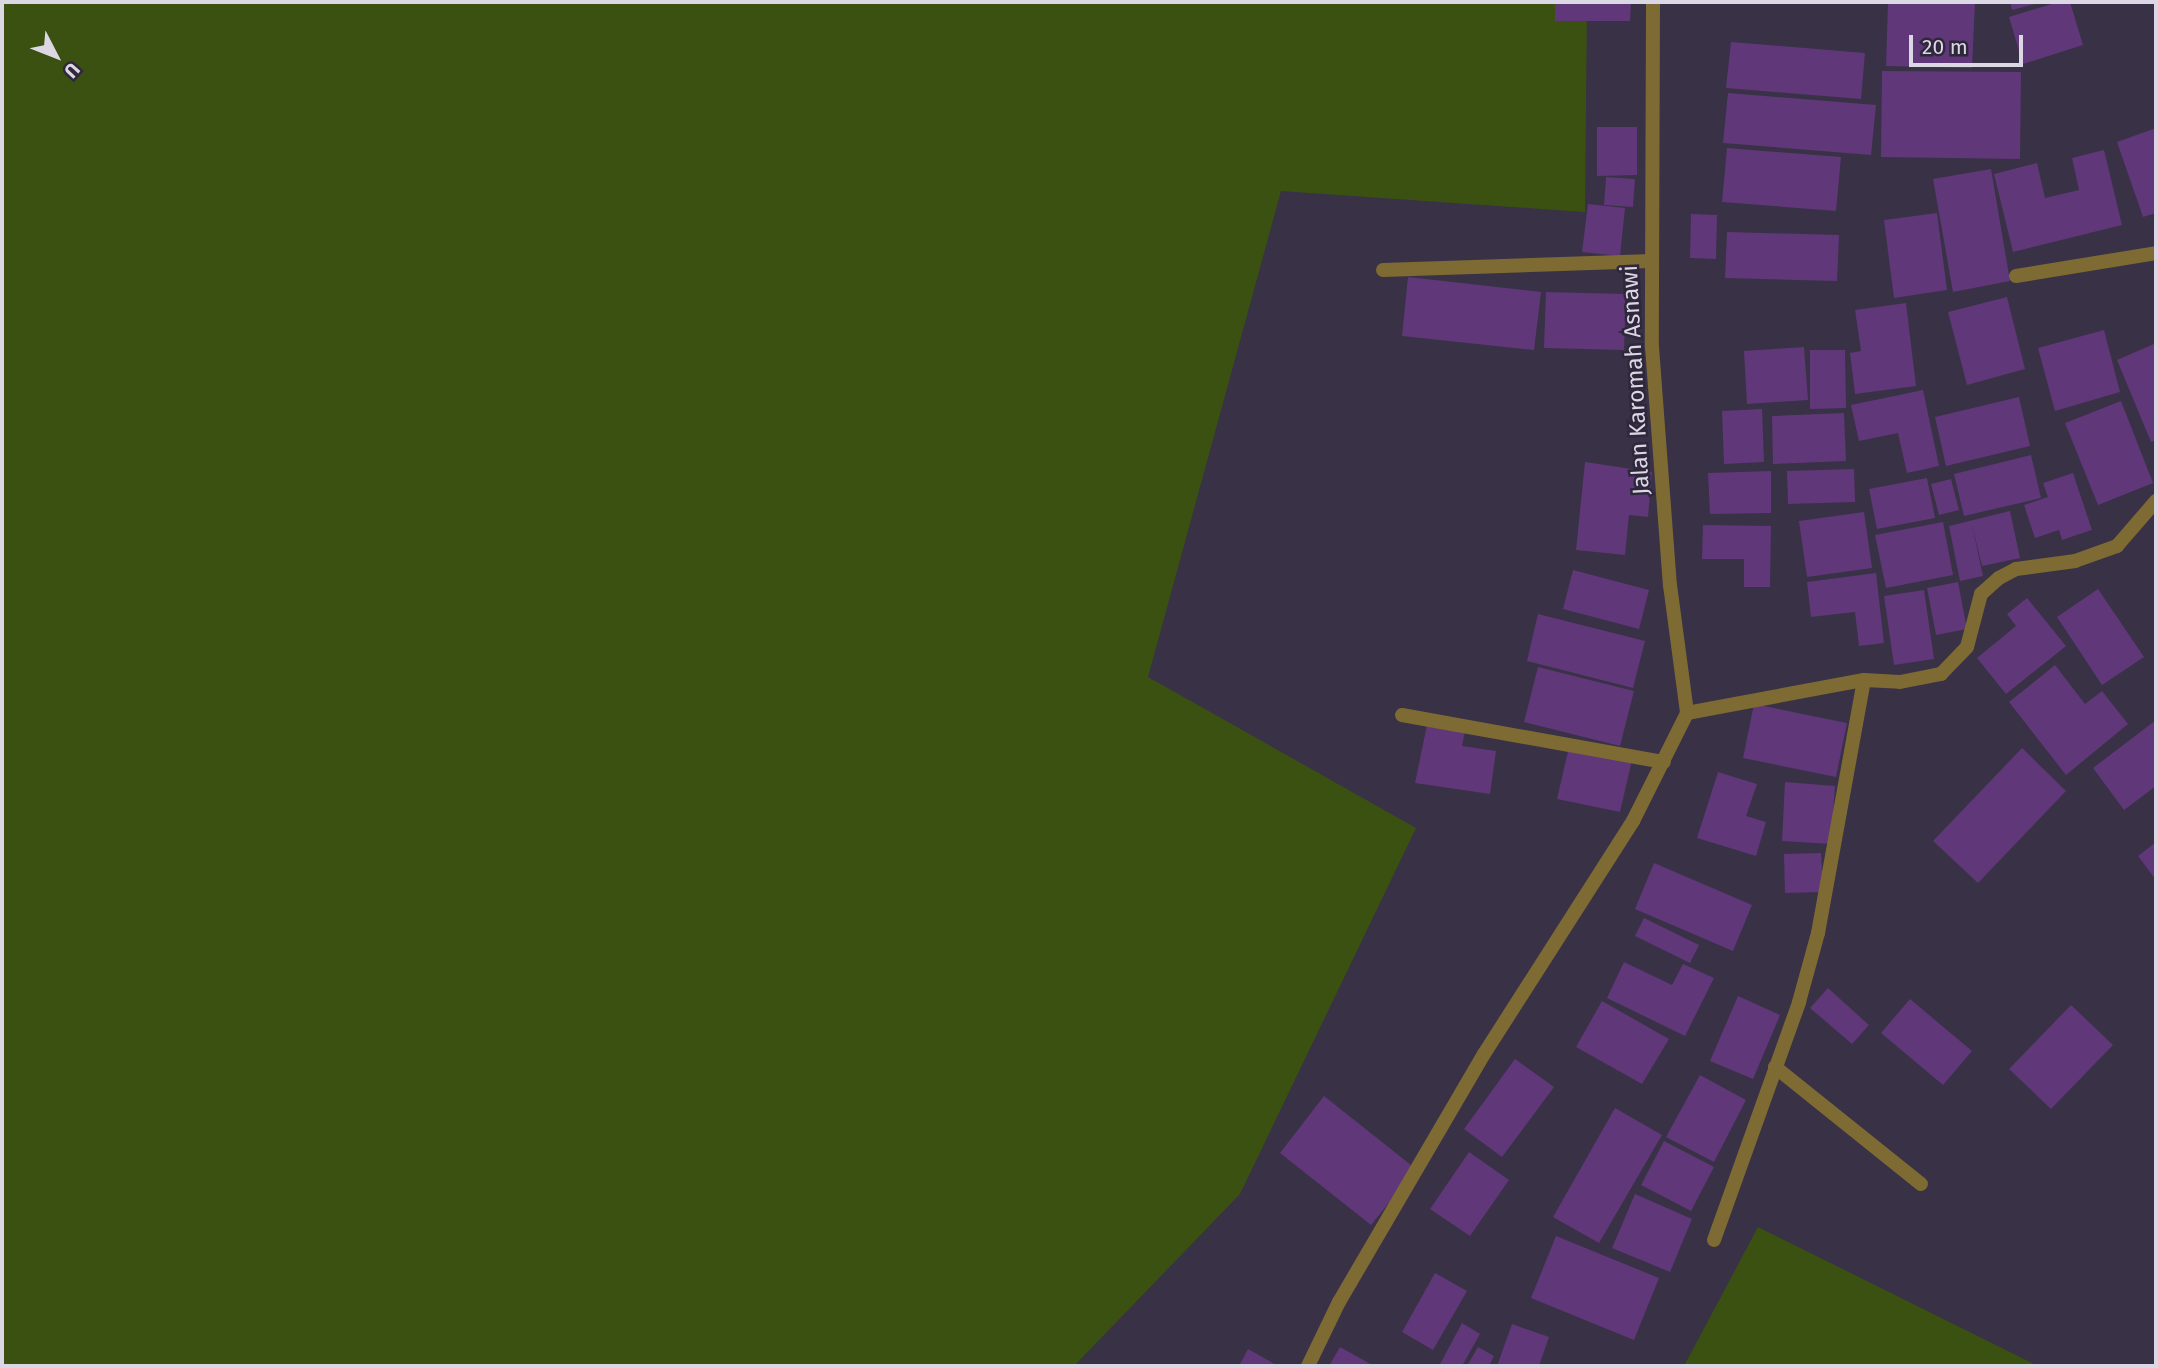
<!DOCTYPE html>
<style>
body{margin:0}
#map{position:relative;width:2158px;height:1368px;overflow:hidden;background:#393146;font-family:"Fira Sans",sans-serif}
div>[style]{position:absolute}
.green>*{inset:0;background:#3b5111}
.building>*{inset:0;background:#603779}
.street>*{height:14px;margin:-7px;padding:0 7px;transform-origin:7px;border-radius:7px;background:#7e6a33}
span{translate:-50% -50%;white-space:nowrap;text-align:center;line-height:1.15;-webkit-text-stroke:5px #2f273c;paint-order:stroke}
.street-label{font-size:23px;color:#dcd7e5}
.frame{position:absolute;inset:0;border:4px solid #dcd7e5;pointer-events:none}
.north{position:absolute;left:21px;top:21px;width:70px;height:70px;-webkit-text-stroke:5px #2f273c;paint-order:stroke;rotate:132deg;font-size:19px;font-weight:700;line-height:28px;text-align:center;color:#dcd7e5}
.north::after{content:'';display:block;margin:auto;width:24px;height:32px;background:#dcd7e5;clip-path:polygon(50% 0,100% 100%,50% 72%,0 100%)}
.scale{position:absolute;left:1909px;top:35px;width:114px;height:32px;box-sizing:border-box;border:4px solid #dcd7e5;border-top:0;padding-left:9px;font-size:21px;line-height:24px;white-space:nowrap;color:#dcd7e5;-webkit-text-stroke:5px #2f273c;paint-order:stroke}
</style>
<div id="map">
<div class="green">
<div style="clip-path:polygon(2px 2px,1587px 2px,1585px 212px,1281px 191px,1148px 677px,1416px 828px,1240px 1194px,1074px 1366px,2px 1366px)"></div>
<div style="clip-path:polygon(1758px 1227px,2038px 1366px,1684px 1366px)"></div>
</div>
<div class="building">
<div style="clip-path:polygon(1555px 2px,1631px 2px,1630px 21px,1555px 21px)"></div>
<div style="clip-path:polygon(1888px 2px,1975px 2px,1972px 68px,1886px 66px)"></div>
<div style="clip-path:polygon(2010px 2px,2039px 2px,2039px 3px,2012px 10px)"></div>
<div style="clip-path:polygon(2058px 2px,2070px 2px,2083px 45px,2023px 64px,2009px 17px)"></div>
<div style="clip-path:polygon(1731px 42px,1865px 53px,1861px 99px,1726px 88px)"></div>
<div style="clip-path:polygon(1882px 71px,2021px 72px,2020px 159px,1881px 157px)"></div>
<div style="clip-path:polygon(1728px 93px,1876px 105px,1871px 155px,1723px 143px)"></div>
<div style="clip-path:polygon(1597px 127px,1637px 127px,1637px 175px,1597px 176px)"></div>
<div style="clip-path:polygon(2156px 128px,2156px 213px,2143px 217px,2117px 142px)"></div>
<div style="clip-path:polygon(1727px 148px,1841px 157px,1836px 211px,1722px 202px)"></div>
<div style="clip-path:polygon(2104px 150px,2122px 225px,2013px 252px,1994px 174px,2037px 163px,2045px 198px,2079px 190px,2072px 158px)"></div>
<div style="clip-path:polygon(1991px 169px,2010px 281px,1953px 292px,1933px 179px)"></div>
<div style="clip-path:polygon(1606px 177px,1635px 179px,1633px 207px,1604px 205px)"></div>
<div style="clip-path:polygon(1588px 204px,1625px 208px,1620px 256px,1582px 252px)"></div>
<div style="clip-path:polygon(1937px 213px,1947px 290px,1894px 298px,1884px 220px)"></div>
<div style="clip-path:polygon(1691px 214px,1717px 215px,1716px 259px,1690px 258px)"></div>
<div style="clip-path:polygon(1727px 232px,1839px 235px,1837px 281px,1725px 278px)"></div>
<div style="clip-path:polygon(1408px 277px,1541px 292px,1534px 350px,1402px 336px)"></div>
<div style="clip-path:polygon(1546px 292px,1626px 294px,1624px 350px,1544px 348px)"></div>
<div style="clip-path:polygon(2007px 297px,2025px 369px,1967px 385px,1948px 312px)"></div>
<div style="clip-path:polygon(1906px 303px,1916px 386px,1855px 394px,1850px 353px,1861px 351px,1855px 310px)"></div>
<div style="clip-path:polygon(2104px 330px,2120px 392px,2055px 411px,2038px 348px)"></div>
<div style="clip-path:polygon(2156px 343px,2156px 440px,2151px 442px,2117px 360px)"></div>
<div style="clip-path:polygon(1804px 347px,1808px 400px,1747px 404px,1744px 351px)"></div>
<div style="clip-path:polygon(1810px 350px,1845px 350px,1846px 408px,1810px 409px)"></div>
<div style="clip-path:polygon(1923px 390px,1939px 466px,1907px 473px,1898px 433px,1859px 441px,1851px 405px)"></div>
<div style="clip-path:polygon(2019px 397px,2030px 446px,1946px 466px,1935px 417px)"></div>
<div style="clip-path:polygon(2121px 401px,2153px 483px,2098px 505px,2065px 423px)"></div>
<div style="clip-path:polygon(1762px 409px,1764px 462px,1724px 464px,1722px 411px)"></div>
<div style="clip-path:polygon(1844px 413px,1846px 461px,1773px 464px,1772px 416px)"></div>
<div style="clip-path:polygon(2031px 455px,2041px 498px,1964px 516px,1954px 474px)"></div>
<div style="clip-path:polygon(1585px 462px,1652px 472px,1648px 517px,1629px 515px,1625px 555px,1576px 550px)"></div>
<div style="clip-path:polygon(1854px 469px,1855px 502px,1788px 504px,1787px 471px)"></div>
<div style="clip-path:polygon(1771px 471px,1771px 513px,1710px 514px,1708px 473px)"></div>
<div style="clip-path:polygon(2073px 473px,2092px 530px,2062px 540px,2059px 530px,2035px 538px,2024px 505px,2048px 497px,2043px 483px)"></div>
<div style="clip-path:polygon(1927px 478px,1935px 518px,1877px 529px,1869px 489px)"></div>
<div style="clip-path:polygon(1951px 479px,1959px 510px,1939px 515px,1931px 484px)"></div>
<div style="clip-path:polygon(2010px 511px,2020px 558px,1982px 566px,1972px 525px,1983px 576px,1960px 581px,1949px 526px)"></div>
<div style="clip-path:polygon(1864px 512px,1872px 568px,1807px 577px,1799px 521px)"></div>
<div style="clip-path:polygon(1943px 522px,1953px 575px,1886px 588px,1875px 535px)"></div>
<div style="clip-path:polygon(1703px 525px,1771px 526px,1770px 587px,1744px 587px,1744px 559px,1702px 559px)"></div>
<div style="clip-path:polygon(1573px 570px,1649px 590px,1639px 629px,1563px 609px)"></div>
<div style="clip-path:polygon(1876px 573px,1884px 643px,1859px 646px,1855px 612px,1811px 617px,1807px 582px)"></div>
<div style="clip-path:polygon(1958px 582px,1967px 629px,1936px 635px,1927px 588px)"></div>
<div style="clip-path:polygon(2098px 589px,2144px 657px,2102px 685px,2057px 617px)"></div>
<div style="clip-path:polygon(1924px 590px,1934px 659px,1894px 665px,1884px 596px)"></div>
<div style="clip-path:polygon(2027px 598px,2066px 646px,2006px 694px,1977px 658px,2016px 626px,2007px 614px)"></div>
<div style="clip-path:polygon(1538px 614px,1645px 641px,1633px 688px,1527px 661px)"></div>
<div style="clip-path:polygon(2055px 665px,2085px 704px,2102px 691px,2128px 724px,2066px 775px,2009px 702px)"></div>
<div style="clip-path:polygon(1538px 667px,1634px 691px,1620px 746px,1524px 722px)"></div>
<div style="clip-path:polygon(1754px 704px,1847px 723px,1836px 777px,1743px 758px)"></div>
<div style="clip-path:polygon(2156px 720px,2156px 786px,2124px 810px,2093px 768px)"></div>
<div style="clip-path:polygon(1427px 725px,1465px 731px,1462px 746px,1496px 751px,1490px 794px,1415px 783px)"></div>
<div style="clip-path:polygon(1569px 747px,1632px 760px,1620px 812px,1557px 799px)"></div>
<div style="clip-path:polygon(2022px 748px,2066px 791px,1978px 883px,1933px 841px)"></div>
<div style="clip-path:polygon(1718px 772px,1757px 784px,1746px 816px,1766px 822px,1756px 856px,1697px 838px)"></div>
<div style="clip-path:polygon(1785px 782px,1835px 786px,1831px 844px,1782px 841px)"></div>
<div style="clip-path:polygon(2156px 842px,2156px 880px,2138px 856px)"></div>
<div style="clip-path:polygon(1821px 853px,1823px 892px,1785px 893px,1784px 854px)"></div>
<div style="clip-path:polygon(1654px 863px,1752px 905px,1733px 951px,1635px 909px)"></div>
<div style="clip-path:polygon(1644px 918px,1699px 945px,1690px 963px,1635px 936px)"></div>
<div style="clip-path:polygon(1624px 962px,1672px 985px,1683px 964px,1714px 978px,1685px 1036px,1607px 998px)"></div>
<div style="clip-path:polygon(1828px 988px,1869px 1025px,1852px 1044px,1810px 1008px)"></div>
<div style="clip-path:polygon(1738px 996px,1780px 1015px,1753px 1079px,1710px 1061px)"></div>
<div style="clip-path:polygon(1910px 999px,1972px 1051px,1943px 1085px,1881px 1033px)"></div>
<div style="clip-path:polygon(1602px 1001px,1669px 1039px,1642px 1084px,1576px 1047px)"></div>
<div style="clip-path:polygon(2071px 1005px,2113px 1045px,2051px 1109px,2009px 1069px)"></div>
<div style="clip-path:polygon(1515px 1059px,1554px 1087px,1502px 1157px,1464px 1129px)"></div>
<div style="clip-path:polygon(1700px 1075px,1746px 1100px,1714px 1162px,1666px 1137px)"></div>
<div style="clip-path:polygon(1324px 1096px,1416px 1169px,1371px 1225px,1280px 1153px)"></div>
<div style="clip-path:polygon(1615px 1108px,1662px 1135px,1599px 1243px,1553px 1217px)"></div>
<div style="clip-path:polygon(1664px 1141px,1714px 1167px,1691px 1211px,1641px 1185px)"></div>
<div style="clip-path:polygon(1469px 1152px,1509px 1180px,1470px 1236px,1430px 1209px)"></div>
<div style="clip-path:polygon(1635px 1194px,1692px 1219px,1670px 1272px,1612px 1248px)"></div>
<div style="clip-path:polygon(1556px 1236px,1659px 1278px,1634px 1340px,1531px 1298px)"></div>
<div style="clip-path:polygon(1435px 1273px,1467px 1291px,1433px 1350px,1402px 1332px)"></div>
<div style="clip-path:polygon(1462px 1323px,1480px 1334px,1462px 1366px,1439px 1366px)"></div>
<div style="clip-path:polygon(1512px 1324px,1549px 1337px,1539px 1366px,1497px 1366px)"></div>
<div style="clip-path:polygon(1340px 1347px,1374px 1366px,1329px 1366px)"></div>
<div style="clip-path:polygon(1478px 1347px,1494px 1356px,1489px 1366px,1467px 1366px)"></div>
<div style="clip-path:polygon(1248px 1349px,1278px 1366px,1239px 1366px)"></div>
</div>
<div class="street">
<div style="left:1653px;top:2px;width:345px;rotate:90.2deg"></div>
<div style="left:1652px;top:347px;width:239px;rotate:85.7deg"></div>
<div style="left:1670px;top:585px;width:129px;rotate:82.4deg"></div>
<div style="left:1383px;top:270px;width:268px;rotate:-1.9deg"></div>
<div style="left:2016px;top:276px;width:142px;rotate:-9.3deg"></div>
<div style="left:1687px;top:713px;width:180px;rotate:-10.6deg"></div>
<div style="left:1864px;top:680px;width:36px;rotate:3deg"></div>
<div style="left:1900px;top:682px;width:42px;rotate:-11deg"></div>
<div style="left:1941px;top:674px;width:37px;rotate:-46deg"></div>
<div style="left:1967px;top:647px;width:55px;rotate:-75.2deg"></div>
<div style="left:1981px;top:594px;width:24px;rotate:-42deg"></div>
<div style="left:1999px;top:578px;width:19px;rotate:-28deg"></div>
<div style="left:2016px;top:569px;width:60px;rotate:-7.7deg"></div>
<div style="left:2075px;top:561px;width:45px;rotate:-19.7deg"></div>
<div style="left:2117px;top:546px;width:60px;rotate:-49.1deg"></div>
<div style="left:1402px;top:715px;width:266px;rotate:10.2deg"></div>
<div style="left:1775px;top:1067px;width:187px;rotate:38.7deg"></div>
<div style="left:1714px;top:1240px;width:253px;rotate:-70.3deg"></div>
<div style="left:1799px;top:1002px;width:72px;rotate:-74.6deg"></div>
<div style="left:1818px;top:933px;width:257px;rotate:-79.7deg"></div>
<div style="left:1308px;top:1366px;width:71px;rotate:-64.2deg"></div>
<div style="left:1339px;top:1302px;width:287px;rotate:-59.7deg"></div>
<div style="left:1484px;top:1054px;width:277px;rotate:-57.4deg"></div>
<div style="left:1633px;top:821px;width:121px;rotate:-63.4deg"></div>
</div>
<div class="street-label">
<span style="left:1635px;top:380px;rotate:-93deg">Jalan Karomah Asnawi</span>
</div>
<div class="frame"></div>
<div class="north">U</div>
<div class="scale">20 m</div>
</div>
